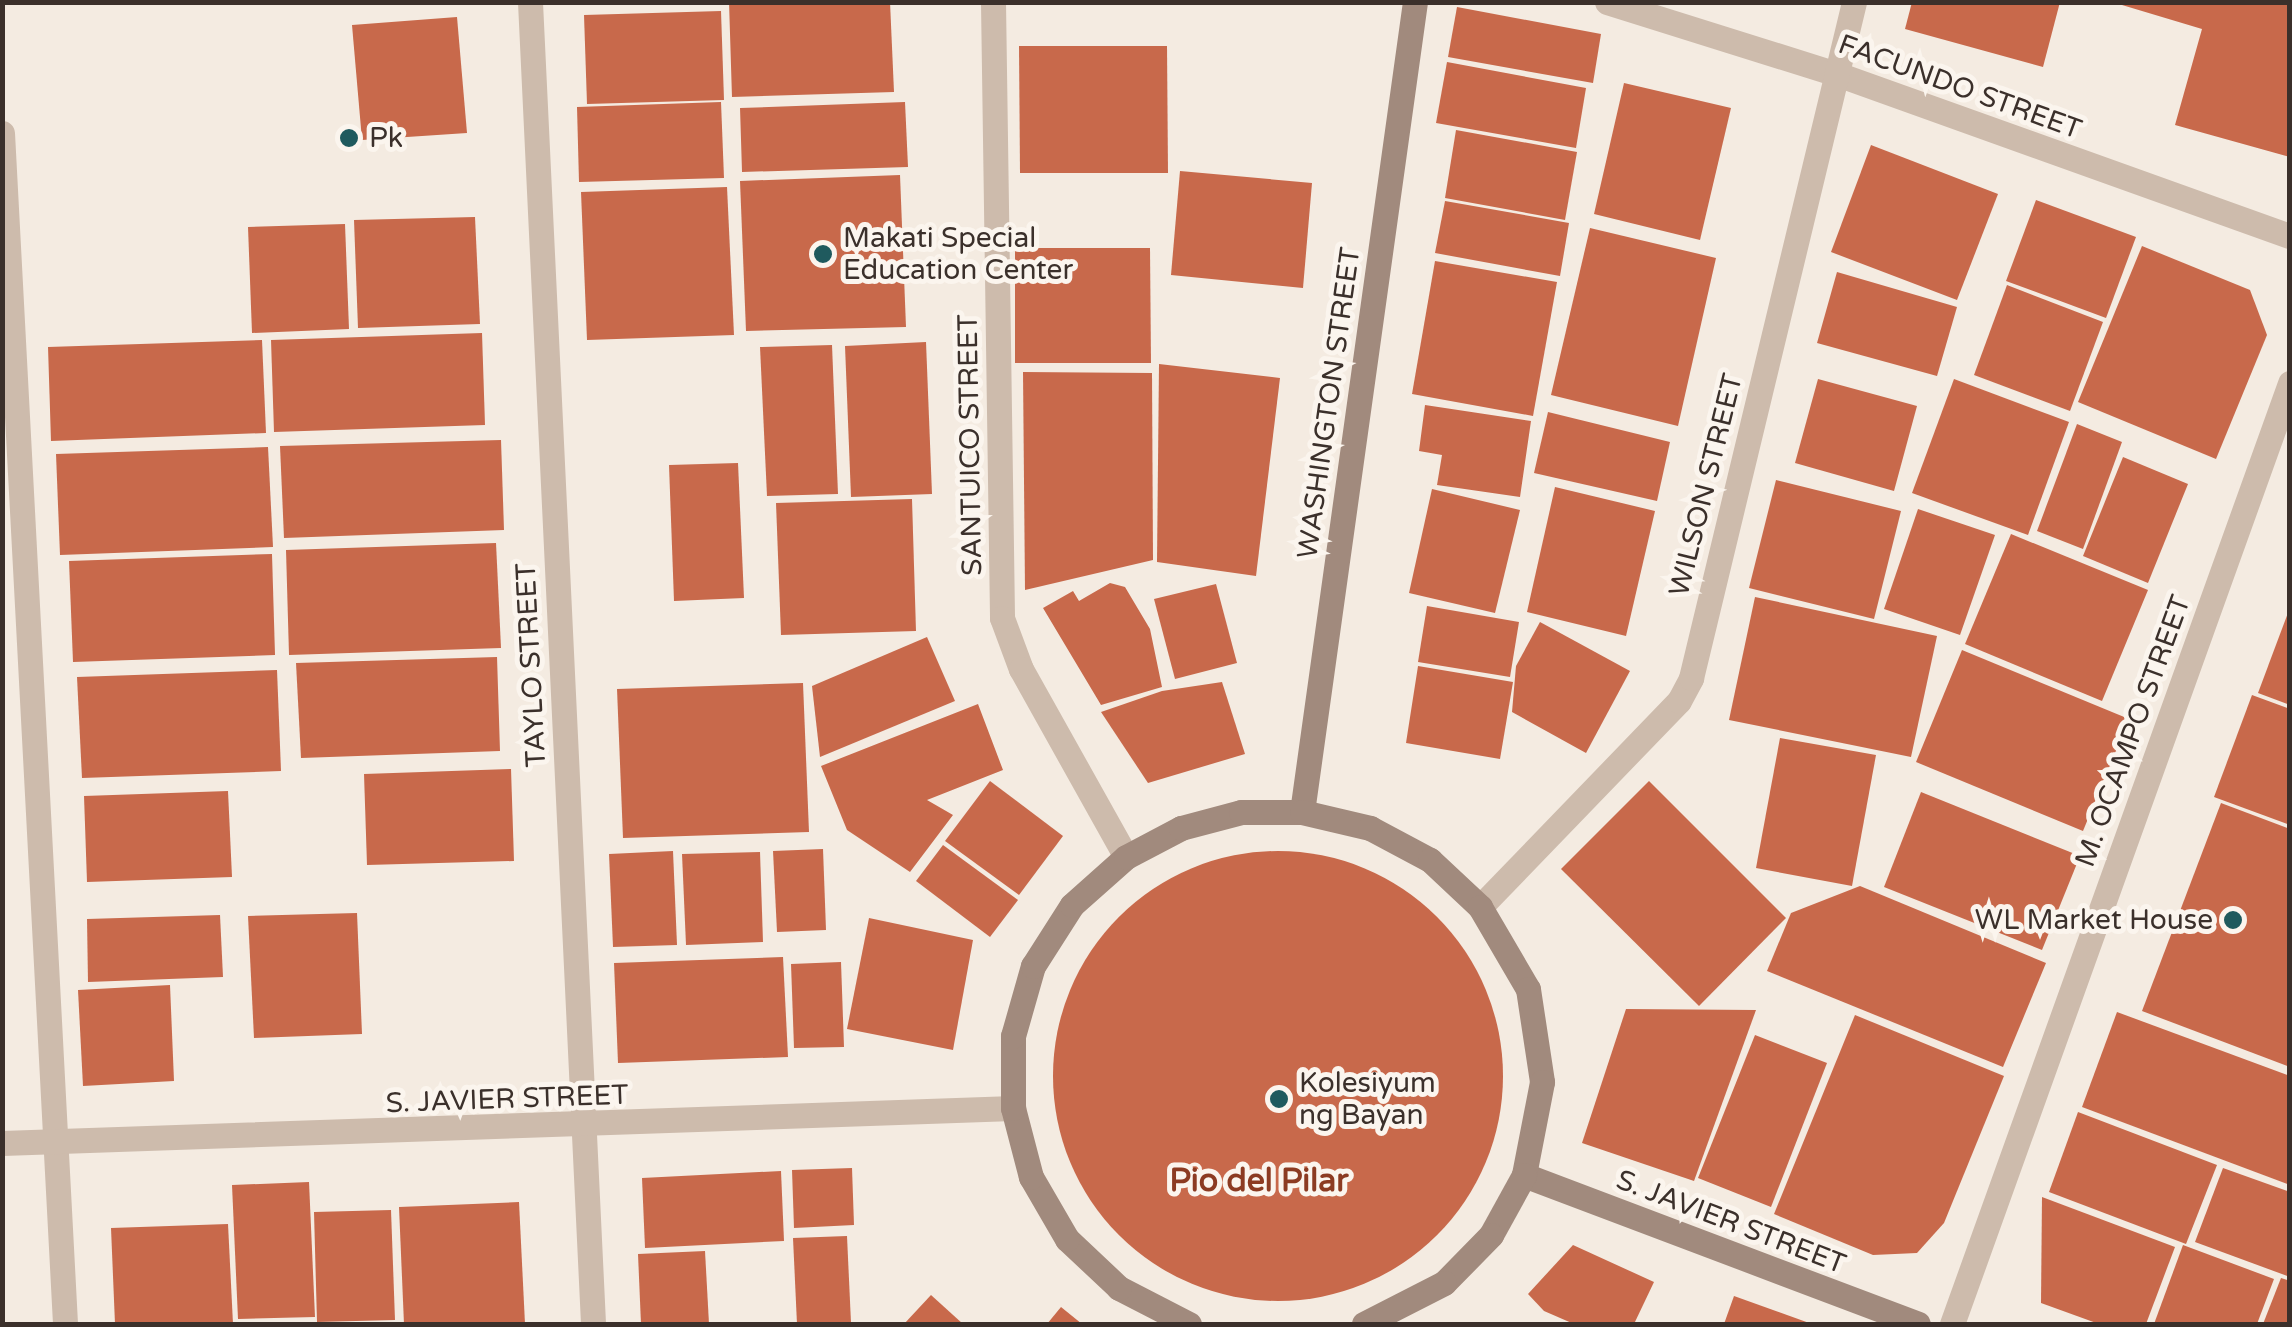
<!DOCTYPE html>
<style>
body{margin:0}
#map{position:relative;width:2292px;height:1327px;overflow:hidden;background:#f4ebe1;font-family:"Varela Round",sans-serif}
div>[style]{position:absolute}
.building>*{inset:0;background:#c8694b}
.round{border-radius:50%}
.street>*{height:25px;margin:-12.5px;padding:0 12.5px;transform-origin:12.5px;border-radius:12.5px;background:#cdbbac}
.secondary>*{height:25px;margin:-12.5px;padding:0 12.5px;transform-origin:12.5px;border-radius:12.5px;background:#a18a7d}
.dots>*{width:28px;height:28px;translate:-50% -50%;box-sizing:border-box;border:5px solid #fbf5ee;border-radius:50%}
span{translate:-50% -50%;white-space:nowrap;text-align:center;line-height:1.15;-webkit-text-stroke:10px #fbf5ee;paint-order:stroke}
.street-label{font-size:28px;color:#3b302b}
.poi-label{font-size:28px;color:#3b302b}
.left{translate:0 -50%;text-align:left}
.right{translate:-100% -50%;text-align:right}
.quarter-label{font-size:32px;color:#8c3b22;font-weight:700}
.frame{position:absolute;inset:0;border:5px solid #3b302b;pointer-events:none}
</style>
<div id="map">
<div class="building">
<div style="clip-path:polygon(729px 2px,890px 2px,894px 92px,732px 97px)"></div>
<div style="clip-path:polygon(1912px 2px,2060px 2px,2043px 67px,1905px 29px)"></div>
<div style="clip-path:polygon(2112px 2px,2290px 2px,2290px 157px,2175px 125px,2202px 29px)"></div>
<div style="clip-path:polygon(1457px 7px,1601px 34px,1593px 83px,1448px 57px)"></div>
<div style="clip-path:polygon(721px 11px,724px 100px,587px 104px,584px 15px)"></div>
<div style="clip-path:polygon(457px 17px,467px 133px,362px 140px,352px 25px)"></div>
<div style="clip-path:polygon(1019px 46px,1167px 46px,1168px 173px,1020px 173px)"></div>
<div style="clip-path:polygon(1447px 62px,1586px 88px,1576px 148px,1436px 123px)"></div>
<div style="clip-path:polygon(1624px 83px,1731px 108px,1700px 240px,1594px 214px)"></div>
<div style="clip-path:polygon(721px 102px,724px 178px,579px 182px,577px 107px)"></div>
<div style="clip-path:polygon(905px 102px,908px 167px,742px 172px,740px 108px)"></div>
<div style="clip-path:polygon(1456px 130px,1577px 152px,1565px 220px,1445px 198px)"></div>
<div style="clip-path:polygon(1871px 145px,1998px 194px,1957px 300px,1831px 252px)"></div>
<div style="clip-path:polygon(1180px 171px,1312px 183px,1303px 288px,1171px 275px)"></div>
<div style="clip-path:polygon(900px 175px,906px 327px,746px 331px,740px 181px)"></div>
<div style="clip-path:polygon(727px 187px,734px 335px,587px 340px,581px 192px)"></div>
<div style="clip-path:polygon(2036px 200px,2136px 237px,2106px 318px,2006px 281px)"></div>
<div style="clip-path:polygon(1445px 201px,1569px 223px,1560px 276px,1435px 253px)"></div>
<div style="clip-path:polygon(475px 217px,480px 324px,358px 328px,354px 220px)"></div>
<div style="clip-path:polygon(345px 224px,349px 329px,252px 333px,248px 227px)"></div>
<div style="clip-path:polygon(1590px 228px,1716px 258px,1678px 426px,1551px 395px)"></div>
<div style="clip-path:polygon(2142px 246px,2250px 290px,2267px 335px,2216px 459px,2078px 402px)"></div>
<div style="clip-path:polygon(1015px 248px,1150px 248px,1151px 363px,1015px 363px)"></div>
<div style="clip-path:polygon(1435px 261px,1557px 282px,1533px 416px,1412px 394px)"></div>
<div style="clip-path:polygon(1837px 272px,1957px 307px,1937px 376px,1817px 343px)"></div>
<div style="clip-path:polygon(2007px 285px,2103px 322px,2070px 411px,1974px 375px)"></div>
<div style="clip-path:polygon(482px 333px,485px 425px,274px 432px,271px 340px)"></div>
<div style="clip-path:polygon(262px 340px,266px 433px,51px 441px,48px 347px)"></div>
<div style="clip-path:polygon(926px 342px,932px 494px,851px 497px,845px 346px)"></div>
<div style="clip-path:polygon(832px 345px,838px 494px,767px 496px,760px 347px)"></div>
<div style="clip-path:polygon(1159px 364px,1280px 378px,1256px 576px,1157px 562px)"></div>
<div style="clip-path:polygon(1023px 372px,1152px 373px,1153px 560px,1025px 590px)"></div>
<div style="clip-path:polygon(1818px 379px,1917px 406px,1894px 491px,1795px 463px)"></div>
<div style="clip-path:polygon(1954px 379px,2069px 422px,2028px 535px,1912px 493px)"></div>
<div style="clip-path:polygon(1425px 405px,1531px 421px,1520px 497px,1437px 485px,1442px 455px,1419px 451px)"></div>
<div style="clip-path:polygon(1548px 412px,1670px 442px,1657px 501px,1534px 473px)"></div>
<div style="clip-path:polygon(2077px 424px,2122px 442px,2083px 549px,2037px 531px)"></div>
<div style="clip-path:polygon(501px 440px,504px 530px,284px 538px,280px 446px)"></div>
<div style="clip-path:polygon(268px 447px,273px 547px,60px 555px,56px 454px)"></div>
<div style="clip-path:polygon(2123px 457px,2188px 484px,2148px 583px,2083px 556px)"></div>
<div style="clip-path:polygon(738px 463px,744px 598px,674px 601px,669px 465px)"></div>
<div style="clip-path:polygon(1776px 480px,1901px 511px,1874px 619px,1749px 588px)"></div>
<div style="clip-path:polygon(1555px 487px,1655px 511px,1626px 636px,1527px 612px)"></div>
<div style="clip-path:polygon(1432px 489px,1520px 510px,1495px 613px,1409px 593px)"></div>
<div style="clip-path:polygon(912px 499px,916px 631px,781px 635px,776px 503px)"></div>
<div style="clip-path:polygon(1918px 509px,1995px 535px,1960px 635px,1884px 609px)"></div>
<div style="clip-path:polygon(2011px 534px,2148px 590px,2102px 701px,1965px 644px)"></div>
<div style="clip-path:polygon(496px 543px,501px 648px,289px 655px,286px 550px)"></div>
<div style="clip-path:polygon(272px 554px,275px 655px,73px 662px,69px 561px)"></div>
<div style="clip-path:polygon(1110px 583px,1125px 587px,1150px 629px,1162px 687px,1101px 705px,1043px 608px,1073px 591px,1079px 601px)"></div>
<div style="clip-path:polygon(1216px 584px,1237px 663px,1175px 679px,1154px 599px)"></div>
<div style="clip-path:polygon(1755px 597px,1937px 636px,1911px 757px,1729px 720px)"></div>
<div style="clip-path:polygon(1427px 606px,1519px 622px,1510px 677px,1418px 662px)"></div>
<div style="clip-path:polygon(2289px 610px,2290px 610px,2290px 705px,2258px 693px)"></div>
<div style="clip-path:polygon(1540px 622px,1630px 671px,1586px 753px,1512px 712px,1516px 666px)"></div>
<div style="clip-path:polygon(927px 637px,955px 701px,820px 757px,812px 686px)"></div>
<div style="clip-path:polygon(1962px 650px,2129px 719px,2083px 831px,1916px 762px)"></div>
<div style="clip-path:polygon(497px 657px,500px 751px,301px 758px,296px 663px)"></div>
<div style="clip-path:polygon(1418px 666px,1513px 682px,1500px 759px,1406px 743px)"></div>
<div style="clip-path:polygon(277px 670px,281px 771px,82px 778px,77px 677px)"></div>
<div style="clip-path:polygon(1222px 682px,1245px 754px,1148px 783px,1101px 712px,1162px 691px)"></div>
<div style="clip-path:polygon(803px 683px,809px 832px,623px 838px,617px 689px)"></div>
<div style="clip-path:polygon(2252px 695px,2290px 709px,2290px 825px,2214px 797px)"></div>
<div style="clip-path:polygon(978px 704px,1003px 770px,927px 800px,953px 815px,910px 872px,847px 830px,821px 766px)"></div>
<div style="clip-path:polygon(1780px 738px,1876px 755px,1852px 886px,1756px 868px)"></div>
<div style="clip-path:polygon(511px 769px,514px 861px,367px 865px,364px 774px)"></div>
<div style="clip-path:polygon(990px 781px,1063px 836px,1019px 895px,945px 841px)"></div>
<div style="clip-path:polygon(1649px 781px,1786px 918px,1699px 1006px,1561px 869px)"></div>
<div style="clip-path:polygon(228px 791px,232px 877px,87px 882px,84px 796px)"></div>
<div style="clip-path:polygon(1921px 792px,2080px 856px,2042px 950px,1884px 887px)"></div>
<div style="clip-path:polygon(2221px 803px,2290px 829px,2290px 1067px,2142px 1011px)"></div>
<div style="clip-path:polygon(943px 845px,1018px 900px,990px 937px,916px 881px)"></div>
<div style="clip-path:polygon(823px 849px,826px 930px,777px 932px,773px 851px)"></div>
<div class="round" style="left:1053px;top:851px;width:450px;height:450px"></div>
<div style="clip-path:polygon(673px 851px,677px 945px,613px 947px,609px 854px)"></div>
<div style="clip-path:polygon(760px 852px,763px 942px,686px 945px,682px 854px)"></div>
<div style="clip-path:polygon(1860px 886px,2046px 963px,2003px 1067px,1767px 971px,1791px 913px)"></div>
<div style="clip-path:polygon(357px 913px,362px 1034px,254px 1038px,248px 916px)"></div>
<div style="clip-path:polygon(220px 915px,223px 977px,88px 982px,87px 919px)"></div>
<div style="clip-path:polygon(869px 918px,973px 940px,953px 1050px,847px 1029px)"></div>
<div style="clip-path:polygon(783px 957px,788px 1057px,618px 1063px,614px 963px)"></div>
<div style="clip-path:polygon(841px 962px,844px 1047px,794px 1048px,791px 964px)"></div>
<div style="clip-path:polygon(170px 985px,174px 1081px,83px 1086px,78px 990px)"></div>
<div style="clip-path:polygon(1626px 1009px,1756px 1010px,1694px 1181px,1582px 1143px)"></div>
<div style="clip-path:polygon(2117px 1012px,2290px 1076px,2290px 1185px,2082px 1107px)"></div>
<div style="clip-path:polygon(1855px 1015px,2004px 1076px,1944px 1223px,1917px 1253px,1873px 1255px,1774px 1214px)"></div>
<div style="clip-path:polygon(1755px 1035px,1827px 1063px,1771px 1207px,1698px 1178px)"></div>
<div style="clip-path:polygon(2078px 1112px,2217px 1165px,2186px 1244px,2049px 1192px)"></div>
<div style="clip-path:polygon(852px 1168px,854px 1225px,794px 1228px,792px 1170px)"></div>
<div style="clip-path:polygon(2223px 1168px,2290px 1192px,2290px 1277px,2195px 1242px)"></div>
<div style="clip-path:polygon(781px 1171px,784px 1241px,645px 1248px,642px 1178px)"></div>
<div style="clip-path:polygon(309px 1182px,315px 1317px,238px 1319px,232px 1185px)"></div>
<div style="clip-path:polygon(2042px 1197px,2175px 1247px,2146px 1324px,2099px 1324px,2041px 1303px)"></div>
<div style="clip-path:polygon(519px 1202px,525px 1324px,404px 1324px,399px 1207px)"></div>
<div style="clip-path:polygon(391px 1210px,395px 1320px,317px 1322px,314px 1212px)"></div>
<div style="clip-path:polygon(228px 1224px,233px 1324px,115px 1324px,111px 1228px)"></div>
<div style="clip-path:polygon(847px 1236px,851px 1323px,797px 1324px,793px 1238px)"></div>
<div style="clip-path:polygon(1573px 1245px,1654px 1282px,1634px 1324px,1574px 1324px,1544px 1311px,1528px 1294px)"></div>
<div style="clip-path:polygon(2183px 1245px,2274px 1279px,2257px 1324px,2154px 1324px)"></div>
<div style="clip-path:polygon(705px 1251px,709px 1324px,641px 1324px,638px 1254px)"></div>
<div style="clip-path:polygon(2281px 1278px,2290px 1281px,2290px 1324px,2263px 1324px)"></div>
<div style="clip-path:polygon(931px 1295px,963px 1324px,904px 1324px)"></div>
<div style="clip-path:polygon(1734px 1296px,1812px 1324px,1724px 1324px)"></div>
<div style="clip-path:polygon(1061px 1307px,1082px 1324px,1047px 1324px)"></div>
</div>
<div class="street">
<div style="left:530px;top:2px;width:1324px;rotate:87.27deg"></div>
<div style="left:993px;top:2px;width:616px;rotate:89.16deg"></div>
<div style="left:1002px;top:618px;width:54px;rotate:69.6deg"></div>
<div style="left:1021px;top:669px;width:215px;rotate:60.8deg"></div>
<div style="left:1607px;top:2px;width:241px;rotate:17.4deg"></div>
<div style="left:1837px;top:74px;width:481px;rotate:19.7deg"></div>
<div style="left:2px;top:133px;width:1193px;rotate:86.97deg"></div>
<div style="left:1480px;top:907px;width:286px;rotate:-46deg"></div>
<div style="left:1679px;top:701px;width:26px;rotate:-62deg"></div>
<div style="left:1691px;top:678px;width:695px;rotate:-76.44deg"></div>
<div style="left:2px;top:1143px;width:1012px;rotate:-1.98deg"></div>
<div style="left:1952px;top:1324px;width:1000px;rotate:-70.24deg"></div>
</div>
<div class="secondary">
<div style="left:1302px;top:812px;width:818px;rotate:-82.06deg"></div>
<div style="left:1524px;top:1175px;width:421px;rotate:20.7deg"></div>
<div style="left:1189px;top:1324px;width:79px;rotate:-152.8deg"></div>
<div style="left:1119px;top:1288px;width:71px;rotate:-136.7deg"></div>
<div style="left:1067px;top:1239px;width:72px;rotate:-120.1deg"></div>
<div style="left:1031px;top:1177px;width:71px;rotate:-104.6deg"></div>
<div style="left:1013px;top:1108px;width:72px;rotate:-90deg"></div>
<div style="left:1013px;top:1036px;width:73px;rotate:-74.1deg"></div>
<div style="left:1033px;top:966px;width:72px;rotate:-57.4deg"></div>
<div style="left:1072px;top:905px;width:72px;rotate:-41.6deg"></div>
<div style="left:1126px;top:857px;width:62px;rotate:-27.8deg"></div>
<div style="left:1181px;top:828px;width:62px;rotate:-14.9deg"></div>
<div style="left:1241px;top:812px;width:61px"></div>
<div style="left:1302px;top:812px;width:70px;rotate:13.2deg"></div>
<div style="left:1370px;top:828px;width:68px;rotate:28.1deg"></div>
<div style="left:1430px;top:860px;width:69px;rotate:43.2deg"></div>
<div style="left:1480px;top:907px;width:95px;rotate:59.7deg"></div>
<div style="left:1528px;top:989px;width:94px;rotate:81.4deg"></div>
<div style="left:1542px;top:1082px;width:95px;rotate:101deg"></div>
<div style="left:1524px;top:1175px;width:68px;rotate:118.8deg"></div>
<div style="left:1491px;top:1235px;width:67px;rotate:134.4deg"></div>
<div style="left:1444px;top:1283px;width:90px;rotate:152.9deg"></div>
</div>
<div class="dots">
<div style="left:349px;top:138px;background:#1f5a5e"></div>
<div style="left:823px;top:254px;background:#1f5a5e"></div>
<div style="left:2233px;top:920px;background:#1f5a5e"></div>
<div style="left:1279px;top:1099px;background:#1f5a5e"></div>
</div>
<div class="street-label">
<span style="left:1960px;top:87px;rotate:20deg">FACUNDO STREET</span>
<span style="left:1329px;top:403px;rotate:-82deg">WASHINGTON STREET</span>
<span style="left:970px;top:445px;rotate:-91deg">SANTUICO STREET</span>
<span style="left:1706px;top:485px;rotate:-76deg">WILSON STREET</span>
<span style="left:531px;top:665px;rotate:-93deg">TAYLO STREET</span>
<span style="left:2133px;top:731px;rotate:-70deg">M. OCAMPO STREET</span>
<span style="left:507px;top:1099px;rotate:-2deg">S. JAVIER STREET</span>
<span style="left:1731px;top:1222px;rotate:21deg">S. JAVIER STREET</span>
</div>
<div class="poi-label">
<span class="left" style="left:369px;top:138px">Pk</span>
<span class="left" style="left:843px;top:254px">Makati Special<br>Education Center</span>
<span class="right" style="left:2213px;top:920px">WL Market House</span>
<span class="left" style="left:1299px;top:1099px">Kolesiyum<br>ng Bayan</span>
</div>
<div class="quarter-label">
<span style="left:1259px;top:1181px">Pio del Pilar</span>
</div>
<div class="frame"></div>
</div>
